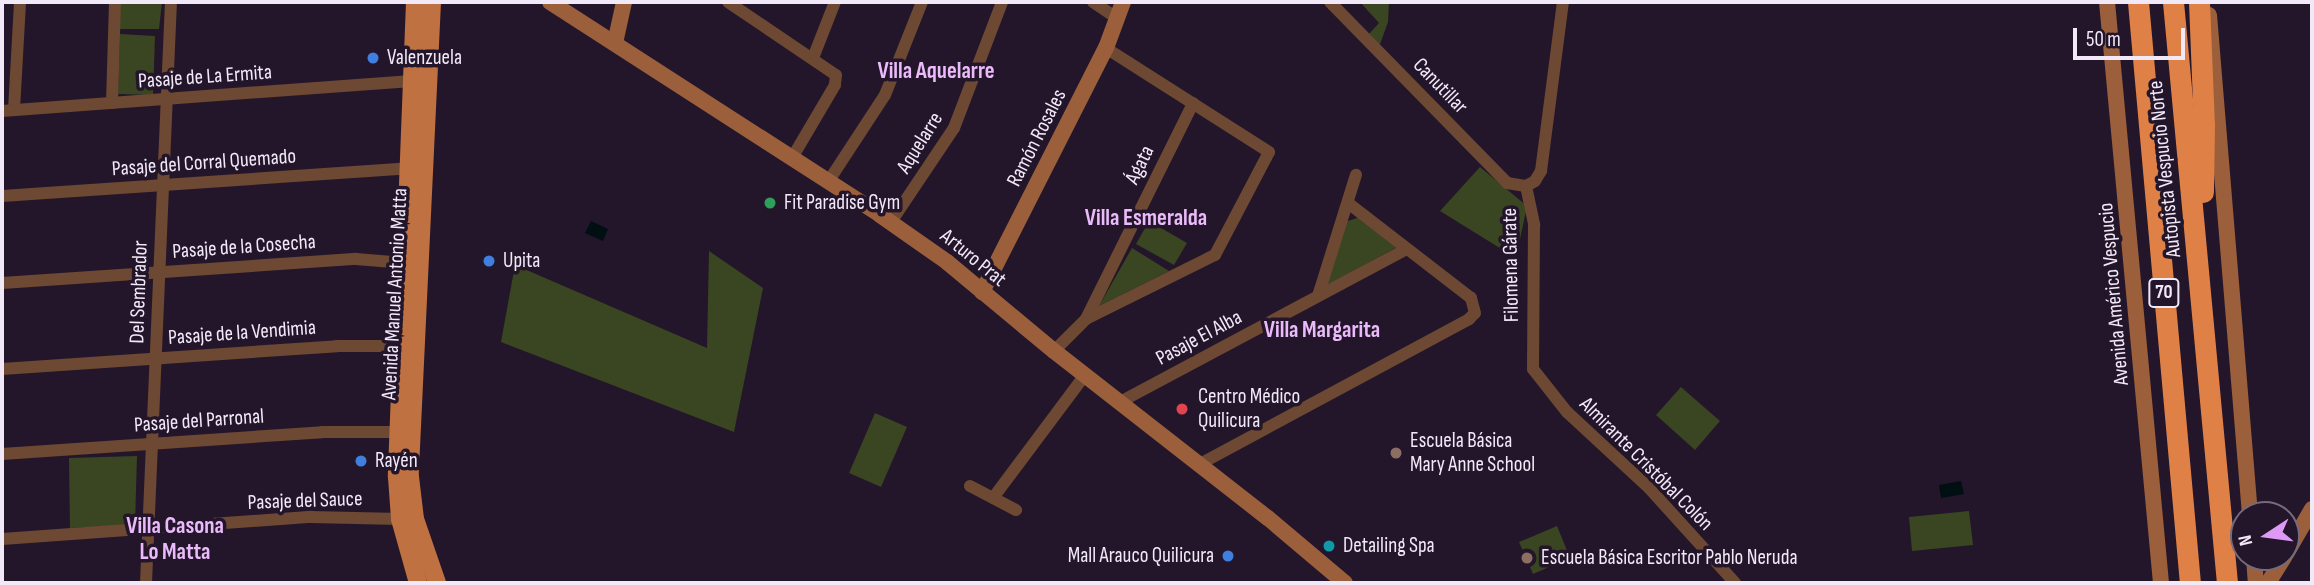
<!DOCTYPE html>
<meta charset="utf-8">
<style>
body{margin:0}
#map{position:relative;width:2314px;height:585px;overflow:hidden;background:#23162a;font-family:"Sofia Sans Condensed",sans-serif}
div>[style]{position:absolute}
.green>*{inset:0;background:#3a4521}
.water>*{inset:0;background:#000f12}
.street>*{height:12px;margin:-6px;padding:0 6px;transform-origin:6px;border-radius:6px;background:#6d4832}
.secondary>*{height:16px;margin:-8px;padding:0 8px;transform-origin:8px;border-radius:8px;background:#9b5f3b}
.primary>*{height:18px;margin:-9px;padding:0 9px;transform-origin:9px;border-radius:9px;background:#bf7141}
.highway>*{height:21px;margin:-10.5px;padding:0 10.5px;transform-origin:10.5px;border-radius:10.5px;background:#df8146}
.dots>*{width:19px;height:19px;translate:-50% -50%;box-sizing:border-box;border:4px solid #23162a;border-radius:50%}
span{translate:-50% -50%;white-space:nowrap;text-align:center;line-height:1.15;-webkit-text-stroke:7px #23162a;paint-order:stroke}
.shield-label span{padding:2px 5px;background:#23162a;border:2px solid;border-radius:5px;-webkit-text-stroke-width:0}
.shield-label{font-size:19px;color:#f2e9f8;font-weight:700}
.poi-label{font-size:21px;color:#f2e9f8}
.left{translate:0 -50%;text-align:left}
.right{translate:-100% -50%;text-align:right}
.street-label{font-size:21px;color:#f2e9f8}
.neighbourhood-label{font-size:23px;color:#eabafa;font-weight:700}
.frame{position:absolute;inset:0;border:4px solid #f2e9f8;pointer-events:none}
.north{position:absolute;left:2230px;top:501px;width:70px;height:70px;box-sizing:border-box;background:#23162a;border:2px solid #766a7c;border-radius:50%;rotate:257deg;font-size:19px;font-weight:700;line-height:28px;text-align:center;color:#f2e9f8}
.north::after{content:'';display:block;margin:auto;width:24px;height:32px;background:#dd99f3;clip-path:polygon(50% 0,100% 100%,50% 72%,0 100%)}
.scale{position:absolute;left:2073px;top:28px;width:112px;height:32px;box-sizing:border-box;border:4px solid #f2e9f8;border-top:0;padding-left:9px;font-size:21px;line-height:24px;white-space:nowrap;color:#f2e9f8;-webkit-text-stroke:5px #23162a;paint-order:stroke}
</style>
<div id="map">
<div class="green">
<div style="clip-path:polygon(117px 2px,162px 2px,159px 29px,117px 29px)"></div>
<div style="clip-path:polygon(1360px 2px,1389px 2px,1388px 22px,1379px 47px,1368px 35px,1379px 23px)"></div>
<div style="clip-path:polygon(120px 34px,155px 36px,153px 95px,118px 94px)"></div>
<div style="clip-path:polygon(1480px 167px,1527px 206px,1516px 258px,1440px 211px)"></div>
<div style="clip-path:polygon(1360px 217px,1397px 247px,1326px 286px,1345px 222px)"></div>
<div style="clip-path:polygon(1149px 221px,1187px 243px,1174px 265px,1136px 244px)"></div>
<div style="clip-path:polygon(1132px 248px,1169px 271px,1099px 306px)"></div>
<div style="clip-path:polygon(709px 251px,763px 288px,734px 432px,501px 342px,515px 265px,707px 348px)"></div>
<div style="clip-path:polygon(1681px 387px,1720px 421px,1695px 450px,1656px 415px)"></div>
<div style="clip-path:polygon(875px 413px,907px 427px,881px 487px,849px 473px)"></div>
<div style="clip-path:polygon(137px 456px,135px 525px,70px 528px,69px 458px)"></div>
<div style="clip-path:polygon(1969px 511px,1973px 545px,1912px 551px,1909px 517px)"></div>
<div style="clip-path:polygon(1557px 526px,1570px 558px,1533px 574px,1519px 542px)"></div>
</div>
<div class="water">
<div style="clip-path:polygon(591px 221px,608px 229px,603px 241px,585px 233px)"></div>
<div style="clip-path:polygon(1961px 481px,1964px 494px,1941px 498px,1939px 485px)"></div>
</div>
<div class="street">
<div style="left:728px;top:2px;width:130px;rotate:34.1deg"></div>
<div style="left:836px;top:75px;width:10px;rotate:96deg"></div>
<div style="left:835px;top:85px;width:85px;rotate:120.5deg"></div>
<div style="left:1093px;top:2px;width:30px;rotate:34deg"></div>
<div style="left:1330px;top:2px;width:253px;rotate:45.6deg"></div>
<div style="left:1507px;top:183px;width:19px;rotate:9deg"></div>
<div style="left:813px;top:58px;width:60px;rotate:-68.6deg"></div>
<div style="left:112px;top:103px;width:101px;rotate:-88.3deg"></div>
<div style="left:14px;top:110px;width:108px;rotate:-86.8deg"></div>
<div style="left:2px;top:111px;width:411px;rotate:-4.2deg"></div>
<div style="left:828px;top:182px;width:104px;rotate:-56.8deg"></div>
<div style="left:885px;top:95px;width:100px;rotate:-68.3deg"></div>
<div style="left:1526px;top:186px;width:40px;rotate:78deg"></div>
<div style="left:1534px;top:225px;width:144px;rotate:90.4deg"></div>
<div style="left:1533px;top:369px;width:55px;rotate:51.7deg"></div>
<div style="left:1567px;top:412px;width:112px;rotate:42.8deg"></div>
<div style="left:1649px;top:488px;width:128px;rotate:47.8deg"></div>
<div style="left:1526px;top:186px;width:10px;rotate:-29deg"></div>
<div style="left:1535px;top:181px;width:12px;rotate:-59deg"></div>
<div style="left:1541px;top:171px;width:170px;rotate:-82.6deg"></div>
<div style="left:2px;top:196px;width:408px;rotate:-3.9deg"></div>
<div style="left:891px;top:222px;width:113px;rotate:-56.2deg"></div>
<div style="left:954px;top:128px;width:135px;rotate:-69.1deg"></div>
<div style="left:2px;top:283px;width:355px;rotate:-3.9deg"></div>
<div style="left:356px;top:259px;width:49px;rotate:4.7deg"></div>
<div style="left:1318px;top:296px;width:127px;rotate:-72.6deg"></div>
<div style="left:1086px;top:319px;width:241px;rotate:-63.6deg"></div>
<div style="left:1054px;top:351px;width:45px;rotate:-45deg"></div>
<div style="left:1086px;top:319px;width:144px;rotate:-26.4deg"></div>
<div style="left:1215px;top:255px;width:116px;rotate:-62.3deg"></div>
<div style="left:1269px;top:152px;width:193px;rotate:-147.5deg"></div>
<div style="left:2px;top:369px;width:336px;rotate:-3.9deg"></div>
<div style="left:337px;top:346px;width:64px"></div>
<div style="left:1120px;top:402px;width:325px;rotate:-28.1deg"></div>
<div style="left:2px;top:454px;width:321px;rotate:-3.9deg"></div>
<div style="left:322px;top:432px;width:76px"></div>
<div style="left:1200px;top:464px;width:306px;rotate:-28.3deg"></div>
<div style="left:1469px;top:319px;width:8px;rotate:-45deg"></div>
<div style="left:1475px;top:313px;width:16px;rotate:-105deg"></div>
<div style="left:1471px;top:298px;width:155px;rotate:-142.3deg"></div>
<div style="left:970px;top:486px;width:52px;rotate:27.6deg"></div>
<div style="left:993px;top:498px;width:154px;rotate:-53.2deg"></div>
<div style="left:2px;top:539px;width:310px;rotate:-4.1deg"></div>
<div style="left:311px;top:517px;width:89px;rotate:1.3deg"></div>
<div style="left:146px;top:583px;width:582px;rotate:-87.54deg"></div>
</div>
<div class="secondary">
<div style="left:550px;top:2px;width:393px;rotate:32.8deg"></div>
<div style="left:880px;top:215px;width:82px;rotate:35deg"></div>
<div style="left:947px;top:262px;width:139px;rotate:39.8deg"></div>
<div style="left:1054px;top:351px;width:271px;rotate:38deg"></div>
<div style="left:1268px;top:518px;width:101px;rotate:40.2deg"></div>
<div style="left:2107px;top:2px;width:584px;rotate:84.69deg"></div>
<div style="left:2209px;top:15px;width:502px;rotate:85.31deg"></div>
<div style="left:615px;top:43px;width:42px;rotate:-77.6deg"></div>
<div style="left:982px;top:292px;width:274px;rotate:-63.1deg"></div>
<div style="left:1106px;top:48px;width:49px;rotate:-69.7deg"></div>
<div style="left:2286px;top:554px;width:52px;rotate:-60deg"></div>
<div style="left:2254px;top:557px;width:26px;rotate:86deg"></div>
<div style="left:2268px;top:583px;width:31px;rotate:-58deg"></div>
</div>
<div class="primary">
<div style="left:415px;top:2px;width:475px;rotate:92.2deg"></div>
<div style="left:397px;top:477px;width:42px;rotate:85.9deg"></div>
<div style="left:400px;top:519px;width:66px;rotate:74.3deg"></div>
<div style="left:432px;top:2px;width:476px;rotate:92.7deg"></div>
<div style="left:410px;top:477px;width:42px;rotate:83.2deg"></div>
<div style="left:415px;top:519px;width:68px;rotate:71deg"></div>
</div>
<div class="highway">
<div style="left:2138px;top:2px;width:583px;rotate:84.89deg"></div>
<div style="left:2173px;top:2px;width:584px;rotate:84.69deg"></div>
<div style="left:2199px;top:2px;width:123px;rotate:87.7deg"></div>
<div style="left:2204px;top:125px;width:67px;rotate:90.9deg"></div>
</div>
<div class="dots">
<div style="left:373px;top:58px;background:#3f7fe0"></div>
<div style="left:770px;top:203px;background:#2e9e5b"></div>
<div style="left:489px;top:261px;background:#3f7fe0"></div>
<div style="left:1182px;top:409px;background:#e0444e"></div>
<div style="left:1396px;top:453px;background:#8d6e63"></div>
<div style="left:361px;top:461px;background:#3f7fe0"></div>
<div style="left:1329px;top:546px;background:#0f9aa8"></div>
<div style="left:1228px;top:556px;background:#3f7fe0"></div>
<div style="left:1527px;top:558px;background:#8d6e63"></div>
</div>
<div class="shield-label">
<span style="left:2164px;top:293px">70</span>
</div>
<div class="poi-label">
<span class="left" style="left:387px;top:58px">Valenzuela</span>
<span class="left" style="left:784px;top:203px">Fit Paradise Gym</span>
<span class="left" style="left:503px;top:261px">Upita</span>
<span class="left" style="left:1198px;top:409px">Centro Médico<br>Quilicura</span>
<span class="left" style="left:1410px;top:453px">Escuela Básica<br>Mary Anne School</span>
<span class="left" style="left:375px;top:461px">Rayén</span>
<span class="left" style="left:1343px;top:546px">Detailing Spa</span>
<span class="right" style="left:1214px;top:556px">Mall Arauco Quilicura</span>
<span class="left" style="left:1541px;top:558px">Escuela Básica Escritor Pablo Neruda</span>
</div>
<div class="street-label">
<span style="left:205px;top:77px;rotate:-4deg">Pasaje de La Ermita</span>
<span style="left:1440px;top:86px;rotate:46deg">Canutillar</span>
<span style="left:1037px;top:138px;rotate:-63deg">Ramón Rosales</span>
<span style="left:920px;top:143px;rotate:-58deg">Aquelarre</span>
<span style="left:204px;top:163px;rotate:-4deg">Pasaje del Corral Quemado</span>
<span style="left:1140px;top:165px;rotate:-64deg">Ágata</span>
<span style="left:2165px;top:169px;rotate:-96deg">Autopista Vespucio Norte</span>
<span style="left:244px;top:247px;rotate:-4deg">Pasaje de la Cosecha</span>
<span style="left:973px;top:258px;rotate:39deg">Arturo Prat</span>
<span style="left:1511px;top:265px;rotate:-91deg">Filomena Gárate</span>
<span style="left:139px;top:292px;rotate:-88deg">Del Sembrador</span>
<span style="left:395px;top:294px;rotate:-87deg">Avenida Manuel Antonio Matta</span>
<span style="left:2114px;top:294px;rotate:-95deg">Avenida Américo Vespucio</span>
<span style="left:242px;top:333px;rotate:-4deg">Pasaje de la Vendimia</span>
<span style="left:1199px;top:338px;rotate:-28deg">Pasaje El Alba</span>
<span style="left:199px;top:421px;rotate:-4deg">Pasaje del Parronal</span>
<span style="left:1646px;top:464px;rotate:45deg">Almirante Cristóbal Colón</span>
<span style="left:305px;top:501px;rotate:-2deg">Pasaje del Sauce</span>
</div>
<div class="neighbourhood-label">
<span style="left:936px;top:71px">Villa Aquelarre</span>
<span style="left:1146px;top:218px">Villa Esmeralda</span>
<span style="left:1322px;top:330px">Villa Margarita</span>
<span style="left:175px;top:539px">Villa Casona<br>Lo Matta</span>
</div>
<div class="frame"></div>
<div class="north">N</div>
<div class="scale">50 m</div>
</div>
